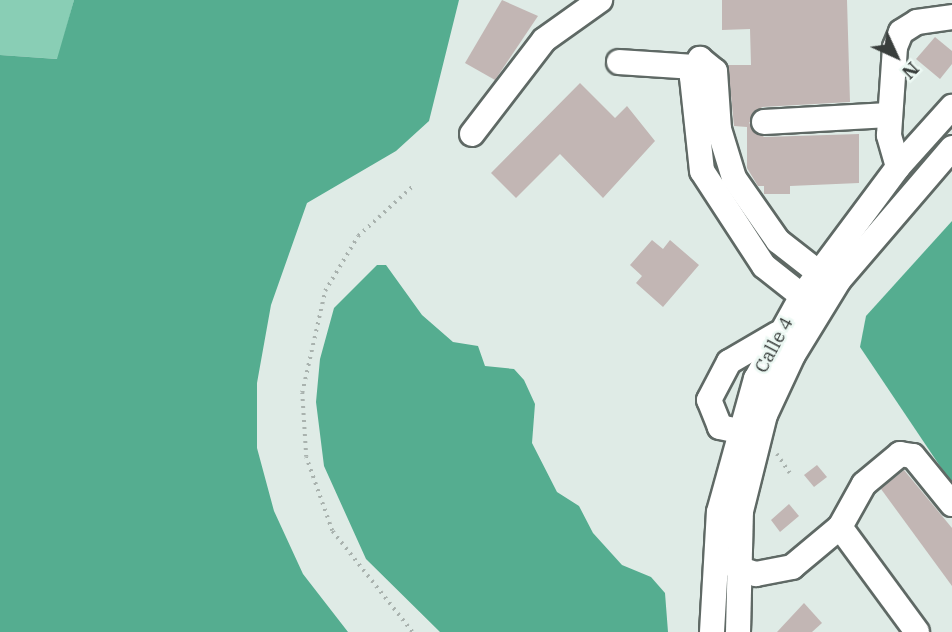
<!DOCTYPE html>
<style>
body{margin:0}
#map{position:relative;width:952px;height:632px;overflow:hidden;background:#dfebe6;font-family:"IBM Plex Serif",serif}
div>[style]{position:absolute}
.green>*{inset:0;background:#89ceb5}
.water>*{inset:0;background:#55ad90}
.building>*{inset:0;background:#c2b6b4}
.path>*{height:3.5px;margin-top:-1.75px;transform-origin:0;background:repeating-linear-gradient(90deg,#a9b2ae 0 2px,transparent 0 7px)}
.roads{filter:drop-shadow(2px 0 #5f6965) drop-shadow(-2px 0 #5f6965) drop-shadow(0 2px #5f6965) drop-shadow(0 -2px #5f6965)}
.minor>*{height:24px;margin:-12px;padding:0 12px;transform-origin:12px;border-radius:12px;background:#fff}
span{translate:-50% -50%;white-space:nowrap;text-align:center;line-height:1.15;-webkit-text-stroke:5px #ecf8f3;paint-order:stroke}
.street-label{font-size:19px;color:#393e3c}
.north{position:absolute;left:861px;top:21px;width:70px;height:70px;-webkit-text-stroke:5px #ecf8f3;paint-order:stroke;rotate:135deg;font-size:19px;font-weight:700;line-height:28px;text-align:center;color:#393e3c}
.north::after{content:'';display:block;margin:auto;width:24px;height:32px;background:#393e3c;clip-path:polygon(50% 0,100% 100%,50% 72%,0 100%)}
</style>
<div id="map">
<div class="green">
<div style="clip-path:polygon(0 0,74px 0,58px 59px,0 55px)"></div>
</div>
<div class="water">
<div style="clip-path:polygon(74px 0,459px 0,429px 121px,396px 151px,307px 203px,271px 305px,257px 383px,257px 448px,274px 511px,303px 574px,348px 632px,0 632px,0 55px,57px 59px)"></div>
<div style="clip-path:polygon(952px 221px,952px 484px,860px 347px,866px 316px)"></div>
<div style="clip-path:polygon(377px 265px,386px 265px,422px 315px,453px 342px,478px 346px,485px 366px,514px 369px,524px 380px,535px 404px,532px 443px,557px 492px,579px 506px,593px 533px,622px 565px,651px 577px,665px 593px,668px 632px,440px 632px,366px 559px,324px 466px,316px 402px,320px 359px,334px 308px)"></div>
</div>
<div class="building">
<div style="clip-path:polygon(502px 0,538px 16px,495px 80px,465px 63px)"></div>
<div style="clip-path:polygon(722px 0,847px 0,850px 102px,762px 107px,749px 123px,764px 137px,859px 134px,859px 183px,790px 186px,790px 194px,764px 194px,764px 186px,758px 186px,747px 168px,747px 127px,734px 126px,728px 65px,751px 65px,750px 29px,722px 30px)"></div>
<div style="clip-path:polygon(935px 37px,952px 51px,952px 64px,940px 79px,916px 59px)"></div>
<div style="clip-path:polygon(580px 83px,615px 118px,627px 106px,655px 141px,603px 198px,560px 154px,516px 198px,491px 173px)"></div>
<div style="clip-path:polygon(652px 240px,663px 249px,670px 240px,699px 265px,663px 307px,636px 283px,642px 276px,630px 265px)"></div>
<div style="clip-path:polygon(817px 465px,827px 477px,814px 487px,804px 475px)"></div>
<div style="clip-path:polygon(904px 470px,952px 528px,952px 586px,881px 489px)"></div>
<div style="clip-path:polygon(789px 504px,799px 516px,780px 532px,771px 520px)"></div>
<div style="clip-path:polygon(804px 603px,822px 623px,812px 632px,777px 632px)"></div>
</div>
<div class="path">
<div style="left:777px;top:454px;width:23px;rotate:56deg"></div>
<div style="left:412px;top:632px;width:129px;rotate:-128.4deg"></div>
<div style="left:332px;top:531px;width:78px;rotate:-109.4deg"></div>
<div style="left:306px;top:457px;width:64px;rotate:-93.6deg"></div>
<div style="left:302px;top:393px;width:105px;rotate:-77.3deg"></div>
<div style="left:325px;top:291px;width:64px;rotate:-59deg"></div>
<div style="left:358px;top:236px;width:74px;rotate:-42.3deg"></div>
</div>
<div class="roads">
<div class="minor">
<div style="left:619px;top:62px;width:75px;rotate:3.8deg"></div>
<div style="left:764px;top:122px;width:125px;rotate:-3.2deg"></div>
<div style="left:472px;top:134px;width:118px;rotate:-52.5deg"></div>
<div style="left:544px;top:40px;width:69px;rotate:-35.5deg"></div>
<div style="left:898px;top:167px;width:33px;rotate:-106deg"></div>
<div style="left:889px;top:135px;width:88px;rotate:-86.1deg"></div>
<div style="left:895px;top:47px;width:16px;rotate:-68deg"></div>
<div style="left:901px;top:32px;width:19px;rotate:-32deg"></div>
<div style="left:917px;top:22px;width:35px;rotate:-8deg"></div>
<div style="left:802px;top:296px;width:48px;rotate:-141.7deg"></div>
<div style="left:764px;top:266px;width:113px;rotate:-123.1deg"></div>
<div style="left:702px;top:171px;width:95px;rotate:-96.1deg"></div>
<div style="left:692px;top:77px;width:20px;rotate:-66deg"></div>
<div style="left:700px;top:59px;width:19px;rotate:39deg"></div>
<div style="left:715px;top:71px;width:58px;rotate:86.1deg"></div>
<div style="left:719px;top:129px;width:51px;rotate:73deg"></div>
<div style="left:734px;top:178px;width:77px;rotate:55.1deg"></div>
<div style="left:778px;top:241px;width:52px;rotate:38deg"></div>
<div style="left:753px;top:434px;width:34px;rotate:-168deg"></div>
<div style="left:720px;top:427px;width:29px;rotate:-112deg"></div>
<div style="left:709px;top:400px;width:43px;rotate:-62.2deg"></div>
<div style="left:729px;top:362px;width:56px;rotate:-30.3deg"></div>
<div style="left:840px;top:527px;width:130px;rotate:53.7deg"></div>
<div style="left:737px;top:568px;width:20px;rotate:18deg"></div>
<div style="left:756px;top:574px;width:37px;rotate:-11deg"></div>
<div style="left:792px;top:567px;width:62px;rotate:-39.8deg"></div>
<div style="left:840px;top:527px;width:49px;rotate:-60.8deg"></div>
<div style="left:864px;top:484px;width:47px;rotate:-39.8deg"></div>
<div style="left:900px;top:454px;width:13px;rotate:9deg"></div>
<div style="left:913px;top:456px;width:62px;rotate:50.9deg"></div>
<div style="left:712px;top:632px;width:120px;rotate:-86.7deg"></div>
<div style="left:719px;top:512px;width:138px;rotate:-74.5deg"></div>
<div style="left:756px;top:379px;width:95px;rotate:-61deg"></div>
<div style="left:802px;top:296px;width:161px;rotate:-53.3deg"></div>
<div style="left:898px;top:167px;width:81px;rotate:-48deg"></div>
<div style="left:738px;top:632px;width:121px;rotate:-88.6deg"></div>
<div style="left:741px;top:511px;width:99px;rotate:-76deg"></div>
<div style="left:765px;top:415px;width:66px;rotate:-65deg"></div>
<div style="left:793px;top:355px;width:88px;rotate:-58.5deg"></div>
<div style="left:839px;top:280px;width:174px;rotate:-49.4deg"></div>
</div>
</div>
<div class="street-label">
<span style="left:774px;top:345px;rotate:-62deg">Calle 4</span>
</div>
<div class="north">N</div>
</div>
